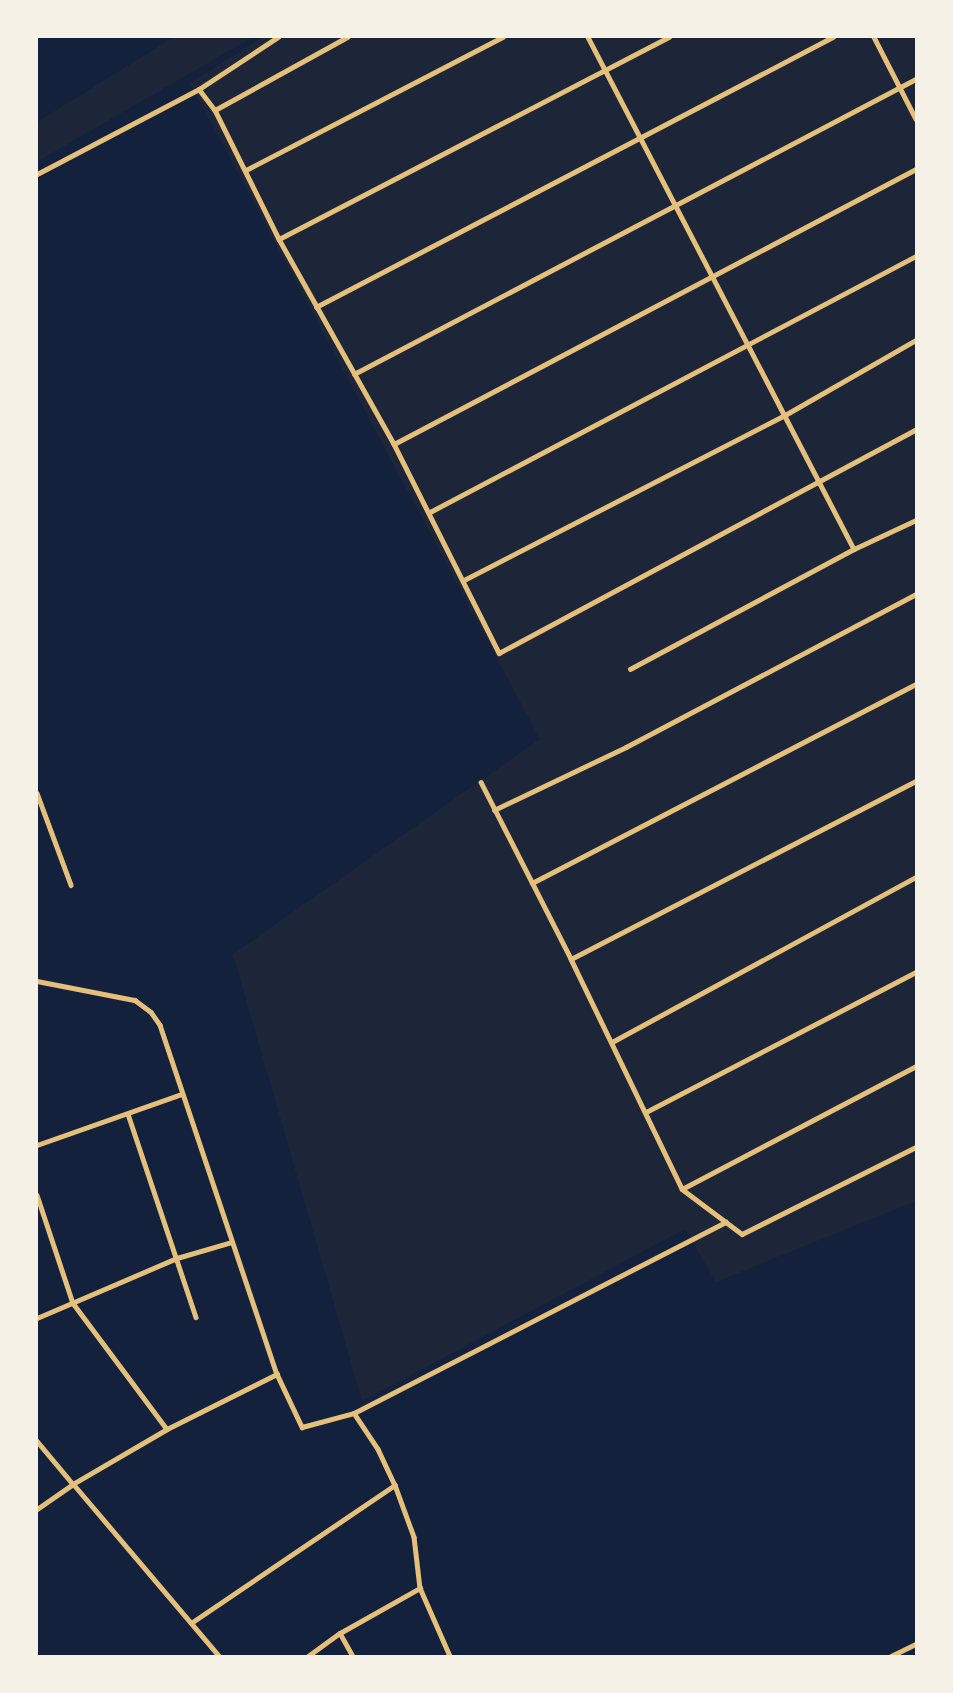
<!DOCTYPE html>
<style>
body{margin:0}
#map{position:relative;width:953px;height:1693px;overflow:hidden;background:#14213d;font-family:"Nunito Sans",sans-serif}
div>[style]{position:absolute}
.green>*{inset:0;background:#1d2539}
.minor>*{height:4.5px;margin:-2.25px;padding:0 2.25px;transform-origin:2.25px;border-radius:2.25px;background:#e5c07b}
.tertiary>*{height:5px;margin:-2.5px;padding:0 2.5px;transform-origin:2.5px;border-radius:2.5px;background:#e5c07b}
.secondary>*{height:5px;margin:-2.5px;padding:0 2.5px;transform-origin:2.5px;border-radius:2.5px;background:#e5c07b}
span{translate:-50% -50%;white-space:nowrap;text-align:center;line-height:1.15;-webkit-text-stroke:5px #f6f1e7;paint-order:stroke}
.frame{position:absolute;inset:0;border:38px solid #f6f1e7;pointer-events:none}
</style>
<div id="map">
<div class="green">
<div style="clip-path:polygon(174px 37px,253px 37px,38px 161px,37px 122px)"></div>
<div style="clip-path:polygon(263px 37px,916px 37px,916px 1201px,716px 1282px,685px 1229px,362px 1401px,233px 954px,540px 739px,190px 83px)"></div>
</div>
<div class="minor">
<div style="left:588px;top:37px;width:577px;rotate:62.55deg"></div>
<div style="left:874px;top:37px;width:92px;rotate:62.9deg"></div>
<div style="left:199px;top:89px;width:26px;rotate:53deg"></div>
<div style="left:215px;top:110px;width:144px;rotate:63.6deg"></div>
<div style="left:279px;top:239px;width:235px;rotate:60.7deg"></div>
<div style="left:394px;top:444px;width:234px;rotate:63.3deg"></div>
<div style="left:499px;top:653px;width:473px;rotate:-28.2deg"></div>
<div style="left:215px;top:110px;width:151px;rotate:-28.9deg"></div>
<div style="left:246px;top:170px;width:289px;rotate:-27.4deg"></div>
<div style="left:279px;top:239px;width:439px;rotate:-27.4deg"></div>
<div style="left:316px;top:307px;width:583px;rotate:-27.58deg"></div>
<div style="left:354px;top:374px;width:635px;rotate:-27.7deg"></div>
<div style="left:394px;top:444px;width:590px;rotate:-27.78deg"></div>
<div style="left:430px;top:512px;width:549px;rotate:-27.78deg"></div>
<div style="left:464px;top:580px;width:361px;rotate:-27.2deg"></div>
<div style="left:785px;top:415px;width:151px;rotate:-29.8deg"></div>
<div style="left:630px;top:669px;width:254px;rotate:-28.2deg"></div>
<div style="left:854px;top:549px;width:68px;rotate:-25.1deg"></div>
<div style="left:481px;top:782px;width:199px;rotate:63deg"></div>
<div style="left:571px;top:959px;width:255px;rotate:64.2deg"></div>
<div style="left:682px;top:1189px;width:75px;rotate:36.9deg"></div>
<div style="left:742px;top:1234px;width:195px;rotate:-26.6deg"></div>
<div style="left:37px;top:793px;width:98px;rotate:69.7deg"></div>
<div style="left:494px;top:810px;width:146px;rotate:-25.5deg"></div>
<div style="left:626px;top:747px;width:328px;rotate:-27.8deg"></div>
<div style="left:532px;top:883px;width:433px;rotate:-27.4deg"></div>
<div style="left:571px;top:959px;width:388px;rotate:-27.3deg"></div>
<div style="left:37px;top:981px;width:100px;rotate:11deg"></div>
<div style="left:135px;top:1000px;width:20px;rotate:37deg"></div>
<div style="left:151px;top:1012px;width:16px;rotate:55deg"></div>
<div style="left:160px;top:1025px;width:368px;rotate:71.5deg"></div>
<div style="left:277px;top:1374px;width:59px;rotate:64.7deg"></div>
<div style="left:302px;top:1427px;width:54px;rotate:-15.1deg"></div>
<div style="left:354px;top:1413px;width:418px;rotate:-27.2deg"></div>
<div style="left:612px;top:1042px;width:346px;rotate:-28.5deg"></div>
<div style="left:646px;top:1112px;width:304px;rotate:-27.4deg"></div>
<div style="left:128px;top:1114px;width:214px;rotate:71.5deg"></div>
<div style="left:37px;top:1145px;width:154px;rotate:-19.4deg"></div>
<div style="left:682px;top:1189px;width:264px;rotate:-27.7deg"></div>
<div style="left:37px;top:1195px;width:114px;rotate:71.6deg"></div>
<div style="left:73px;top:1303px;width:157px;rotate:53.3deg"></div>
<div style="left:37px;top:1318px;width:152px;rotate:-23.2deg"></div>
<div style="left:177px;top:1258px;width:57px;rotate:-16.2deg"></div>
<div style="left:354px;top:1413px;width:43px;rotate:56.3deg"></div>
<div style="left:378px;top:1449px;width:40px;rotate:65deg"></div>
<div style="left:395px;top:1485px;width:55px;rotate:69.9deg"></div>
<div style="left:414px;top:1537px;width:51px;rotate:83.3deg"></div>
<div style="left:420px;top:1588px;width:74px;rotate:66.2deg"></div>
<div style="left:37px;top:1441px;width:56px;rotate:50.1deg"></div>
<div style="left:73px;top:1484px;width:109px;rotate:-30.3deg"></div>
<div style="left:167px;top:1429px;width:123px;rotate:-26.6deg"></div>
<div style="left:191px;top:1623px;width:246px;rotate:-34.1deg"></div>
<div style="left:340px;top:1633px;width:26px;rotate:61deg"></div>
<div style="left:308px;top:1656px;width:39px;rotate:-36deg"></div>
<div style="left:340px;top:1633px;width:92px;rotate:-29.4deg"></div>
<div style="left:891px;top:1656px;width:28px;rotate:-26deg"></div>
</div>
<div class="tertiary">
<div style="left:37px;top:1509px;width:44px;rotate:-34.8deg"></div>
<div style="left:73px;top:1484px;width:226px;rotate:49.7deg"></div>
</div>
<div class="secondary">
<div style="left:37px;top:174px;width:183px;rotate:-27.7deg"></div>
<div style="left:199px;top:89px;width:95px;rotate:-33.4deg"></div>
</div>
<div class="frame"></div>
</div>
